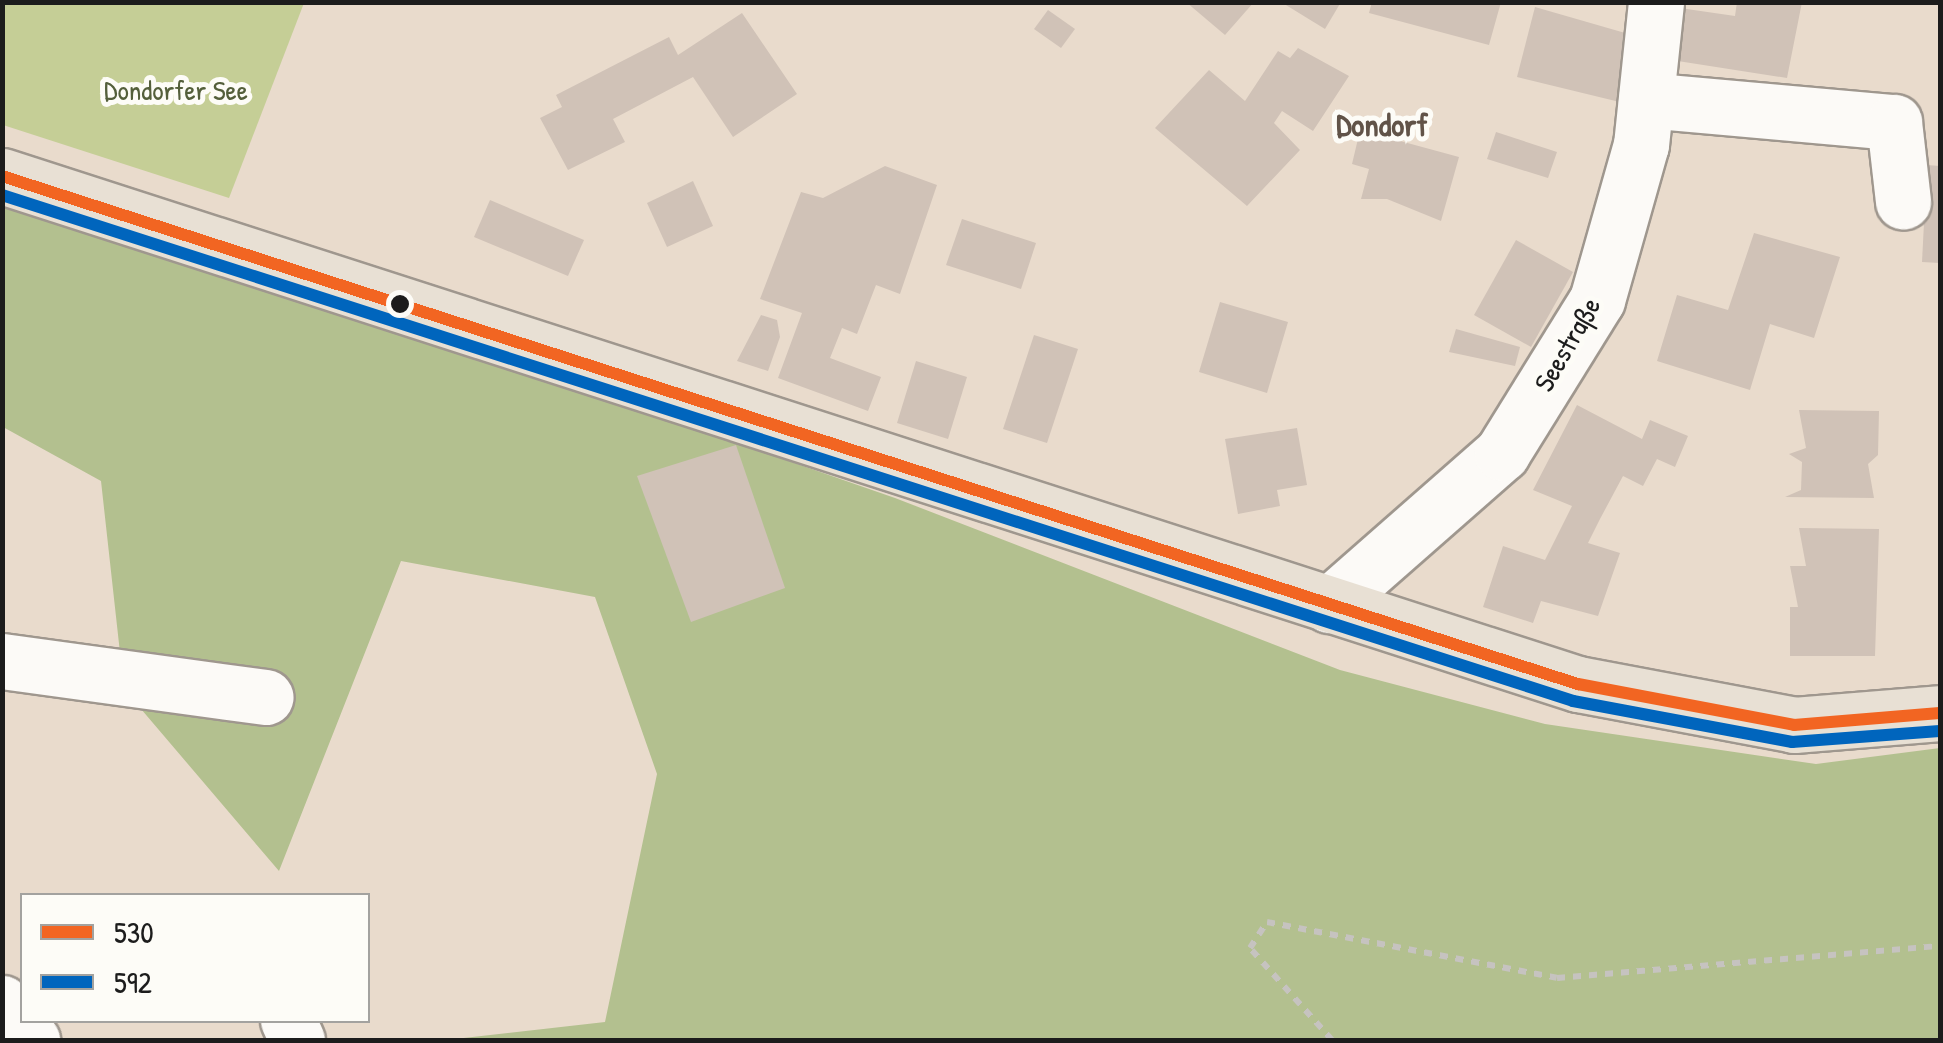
<!DOCTYPE html>
<meta charset="utf-8">
<style>
body{margin:0}
#map{position:relative;width:1943px;height:1043px;overflow:hidden;background:#e9dbcc;font-family:"Patrick Hand",sans-serif}
div>[style]{position:absolute}
.green>*{inset:0;background:#c5ce96}
.forest>*{inset:0;background:#b3c08f}
.building>*{inset:0;background:#d0c2b7}
.path>*{height:6px;margin-top:-3px;transform-origin:0;background:repeating-linear-gradient(90deg,#c6c3c0 0 8px,transparent 0 16px)}
.roads{filter:drop-shadow(2px 0 #9f978e) drop-shadow(-2px 0 #9f978e) drop-shadow(0 2px #9f978e) drop-shadow(0 -2px #9f978e)}
.minor>*{height:55px;margin:-27.5px;padding:0 27.5px;transform-origin:27.5px;border-radius:27.5px;background:#fcfaf7}
.major>*{height:55px;margin:-27.5px;padding:0 27.5px;transform-origin:27.5px;border-radius:27.5px;background:#e8e0d4}
.bus-1>*{height:12px;margin:-6px;padding:0 6px;transform-origin:6px;border-radius:6px;background:#f26522}
.bus-2>*{height:12px;margin:-6px;padding:0 6px;transform-origin:6px;border-radius:6px;background:#0065bd}
.dots>*{width:28px;height:28px;translate:-50% -50%;box-sizing:border-box;border:5px solid #fdfcf7;border-radius:50%}
span{translate:-50% -50%;white-space:nowrap;text-align:center;line-height:1.15;-webkit-text-stroke:10px #fdfcf7;paint-order:stroke}
.park-label{font-size:28px;color:#545f3b}
.street-label{font-size:28px;color:#1c1c1c}
.quarter-label{font-size:32px;color:#615348;font-weight:700}
.frame{position:absolute;inset:0;border:5px solid #1c1c1c;pointer-events:none}
.legend{position:absolute;left:20px;top:893px;width:350px;height:130px;box-sizing:border-box;background:#fdfcf7;border:2px solid #a3a29f;margin:0;padding:12px 18px;list-style:none;font-size:30px;color:#1c1c1c}
.legend li{display:flex;align-items:center;gap:20px;height:50px}
.legend b{width:50px;border:2px solid #a3a29f}
</style>
<div id="map">
<div class="green">
<div style="clip-path:polygon(2px 3px,3px 2px,304px 3px,229px 198px,3px 125px)"></div>
</div>
<div class="forest">
<div style="clip-path:polygon(2px 200px,206px 259px,895px 498px,1340px 670px,1545px 724px,1816px 764px,1940px 748px,1940px 1040px,446px 1040px,605px 1022px,657px 774px,595px 597px,401px 561px,279px 871px,124px 689px,101px 481px,3px 427px)"></div>
</div>
<div class="building">
<div style="clip-path:polygon(1186px 2px,1254px 2px,1225px 35px)"></div>
<div style="clip-path:polygon(1281px 2px,1341px 2px,1325px 29px)"></div>
<div style="clip-path:polygon(1372px 2px,1501px 2px,1489px 45px,1369px 13px)"></div>
<div style="clip-path:polygon(1737px 2px,1802px 2px,1787px 78px,1665px 59px,1673px 7px,1735px 16px)"></div>
<div style="clip-path:polygon(1535px 7px,1639px 37px,1632px 105px,1517px 77px)"></div>
<div style="clip-path:polygon(1048px 10px,1075px 29px,1061px 48px,1034px 29px)"></div>
<div style="clip-path:polygon(742px 13px,797px 94px,733px 137px,693px 77px,613px 119px,625px 142px,568px 170px,540px 118px,562px 107px,556px 95px,669px 37px,678px 55px)"></div>
<div style="clip-path:polygon(1298px 48px,1349px 76px,1313px 131px,1282px 111px,1274px 123px,1300px 150px,1247px 206px,1155px 128px,1209px 70px,1245px 101px,1278px 51px,1290px 58px)"></div>
<div style="clip-path:polygon(1362px 122px,1380px 126px,1378px 135px,1459px 157px,1441px 221px,1387px 199px,1361px 199px,1369px 169px,1352px 164px)"></div>
<div style="clip-path:polygon(1496px 132px,1557px 152px,1548px 178px,1487px 159px)"></div>
<div style="clip-path:polygon(1927px 165px,1940px 166px,1940px 263px,1922px 262px)"></div>
<div style="clip-path:polygon(885px 166px,937px 185px,900px 294px,876px 285px,857px 334px,842px 328px,830px 358px,881px 377px,868px 411px,778px 378px,802px 313px,760px 299px,801px 192px,823px 198px)"></div>
<div style="clip-path:polygon(693px 181px,713px 226px,667px 247px,647px 203px)"></div>
<div style="clip-path:polygon(490px 200px,584px 240px,568px 276px,474px 237px)"></div>
<div style="clip-path:polygon(962px 219px,1036px 243px,1021px 289px,946px 265px)"></div>
<div style="clip-path:polygon(1754px 233px,1840px 257px,1814px 338px,1770px 324px,1750px 390px,1657px 361px,1677px 295px,1728px 310px)"></div>
<div style="clip-path:polygon(1516px 240px,1573px 272px,1531px 347px,1474px 315px)"></div>
<div style="clip-path:polygon(1220px 302px,1288px 322px,1267px 393px,1199px 372px)"></div>
<div style="clip-path:polygon(761px 315px,777px 320px,780px 337px,768px 371px,737px 361px)"></div>
<div style="clip-path:polygon(1456px 329px,1520px 347px,1515px 366px,1449px 352px)"></div>
<div style="clip-path:polygon(1034px 335px,1078px 349px,1047px 443px,1003px 429px)"></div>
<div style="clip-path:polygon(916px 361px,967px 377px,948px 439px,897px 423px)"></div>
<div style="clip-path:polygon(1577px 405px,1642px 439px,1650px 420px,1688px 436px,1675px 467px,1657px 459px,1643px 486px,1623px 476px,1600px 519px,1588px 543px,1620px 553px,1598px 616px,1541px 601px,1533px 623px,1483px 607px,1503px 546px,1545px 560px,1572px 506px,1533px 490px)"></div>
<div style="clip-path:polygon(1799px 410px,1879px 411px,1878px 455px,1868px 464px,1874px 498px,1785px 497px,1801px 490px,1802px 462px,1789px 454px,1806px 448px)"></div>
<div style="clip-path:polygon(1297px 428px,1307px 485px,1277px 490px,1280px 506px,1238px 514px,1225px 439px)"></div>
<div style="clip-path:polygon(736px 445px,785px 588px,691px 622px,637px 476px)"></div>
<div style="clip-path:polygon(1799px 528px,1879px 529px,1875px 656px,1790px 656px,1790px 607px,1798px 607px,1790px 566px,1806px 566px)"></div>
</div>
<div class="path">
<div style="left:1332px;top:1040px;width:123px;rotate:-131.7deg"></div>
<div style="left:1250px;top:948px;width:31px;rotate:-57deg"></div>
<div style="left:1267px;top:922px;width:295px;rotate:10.9deg"></div>
<div style="left:1557px;top:978px;width:384px;rotate:-4.8deg"></div>
</div>
<div class="roads">
<div class="minor">
<div style="left:1646px;top:100px;width:249px;rotate:5.1deg"></div>
<div style="left:1894px;top:122px;width:80px;rotate:83.5deg"></div>
<div style="left:1329px;top:605px;width:230px;rotate:-41.3deg"></div>
<div style="left:1502px;top:453px;width:180px;rotate:-58.2deg"></div>
<div style="left:1597px;top:300px;width:161px;rotate:-74.2deg"></div>
<div style="left:1641px;top:145px;width:144px;rotate:-84deg"></div>
<div style="left:2px;top:661px;width:266px;rotate:7.8deg"></div>
<div style="left:2px;top:1003px;width:48px;rotate:51deg"></div>
<div style="left:288px;top:1020px;width:22px;rotate:66deg"></div>
</div>
<div class="major">
<div style="left:2px;top:176px;width:1656px;rotate:17.87deg"></div>
<div style="left:1578px;top:684px;width:220px;rotate:10.7deg"></div>
<div style="left:1794px;top:725px;width:146px;rotate:-4.7deg"></div>
</div>
</div>
<div class="bus-1">
<div style="left:2px;top:176px;width:1656px;rotate:17.87deg"></div>
<div style="left:1578px;top:684px;width:220px;rotate:10.7deg"></div>
<div style="left:1794px;top:725px;width:146px;rotate:-4.7deg"></div>
</div>
<div class="bus-2">
<div style="left:2px;top:195px;width:1650px;rotate:17.85deg"></div>
<div style="left:1573px;top:701px;width:223px;rotate:10.6deg"></div>
<div style="left:1792px;top:742px;width:148px;rotate:-4.3deg"></div>
</div>
<div class="dots">
<div style="left:400px;top:304px;background:#1c1c1c"></div>
</div>
<div class="park-label">
<span style="left:176px;top:90px">Dondorfer See</span>
</div>
<div class="street-label">
<span style="left:1567px;top:344px;rotate:-60deg">Seestraße</span>
</div>
<div class="quarter-label">
<span style="left:1382px;top:125px">Dondorf</span>
</div>
<div class="frame"></div>
<ul class="legend">
<li><b style="height:12px;background:#f26522"></b>530</li>
<li><b style="height:12px;background:#0065bd"></b>592</li>
</ul>
</div>
